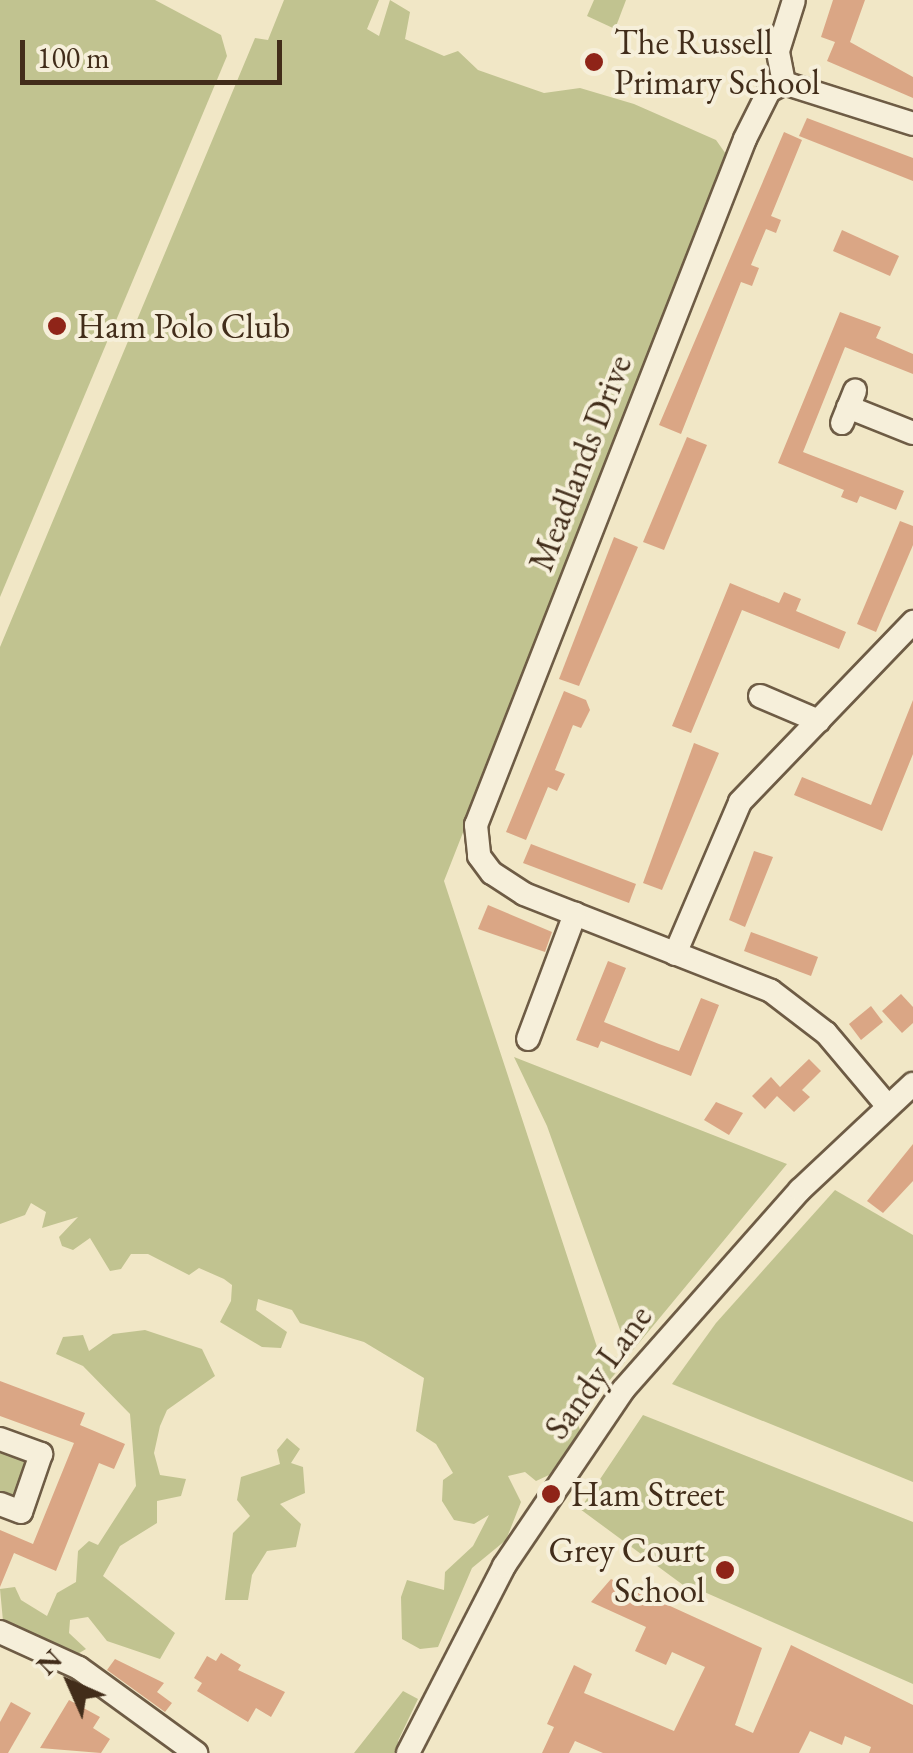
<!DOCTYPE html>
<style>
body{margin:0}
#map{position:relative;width:913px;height:1753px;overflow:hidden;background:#f1e7c6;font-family:"EB Garamond",serif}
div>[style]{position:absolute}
.green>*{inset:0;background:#c1c390}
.building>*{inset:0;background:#daa685}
.roads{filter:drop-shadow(2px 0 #6e5c45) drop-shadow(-2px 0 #6e5c45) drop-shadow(0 2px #6e5c45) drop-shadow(0 -2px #6e5c45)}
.minor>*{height:22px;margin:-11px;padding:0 11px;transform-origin:11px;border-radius:11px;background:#f6efda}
.dots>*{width:28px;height:28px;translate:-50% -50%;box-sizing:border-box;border:5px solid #f6efda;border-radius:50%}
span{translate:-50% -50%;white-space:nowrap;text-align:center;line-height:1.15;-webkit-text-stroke:8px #f6efda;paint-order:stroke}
.poi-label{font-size:35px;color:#422d1a}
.left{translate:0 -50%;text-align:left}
.right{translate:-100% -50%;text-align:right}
.street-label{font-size:35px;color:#422d1a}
.north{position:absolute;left:20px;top:1633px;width:100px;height:100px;-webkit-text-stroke:8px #f6efda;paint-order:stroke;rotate:315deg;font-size:28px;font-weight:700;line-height:40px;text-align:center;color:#422d1a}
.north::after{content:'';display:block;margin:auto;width:35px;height:45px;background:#422d1a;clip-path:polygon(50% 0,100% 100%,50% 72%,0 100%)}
.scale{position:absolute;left:20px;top:40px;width:262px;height:45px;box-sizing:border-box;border:5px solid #422d1a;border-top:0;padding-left:12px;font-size:30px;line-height:35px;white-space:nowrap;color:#422d1a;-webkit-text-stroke:8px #f6efda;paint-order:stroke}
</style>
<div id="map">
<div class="green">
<div style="clip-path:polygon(0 0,155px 0,221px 35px,227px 56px,0 597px)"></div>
<div style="clip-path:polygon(284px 0,379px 0,367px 29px,379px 36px,390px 0,410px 12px,405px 39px,444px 56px,458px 51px,478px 70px,544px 93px,580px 88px,634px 104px,716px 140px,728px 157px,444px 881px,597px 1347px,625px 1362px,576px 1420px,581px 1432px,549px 1475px,536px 1481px,525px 1472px,508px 1476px,521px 1502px,506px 1540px,472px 1568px,438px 1647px,420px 1649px,402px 1639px,401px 1597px,407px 1580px,444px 1590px,445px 1572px,473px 1546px,489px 1515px,474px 1524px,454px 1520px,442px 1501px,443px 1480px,453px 1473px,436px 1444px,416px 1431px,424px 1378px,364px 1342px,300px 1323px,292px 1310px,258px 1299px,256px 1310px,287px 1332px,281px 1348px,262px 1347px,220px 1322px,231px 1301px,232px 1285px,224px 1279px,199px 1268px,189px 1275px,148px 1254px,131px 1254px,121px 1269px,110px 1271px,90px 1238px,73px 1250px,62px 1246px,59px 1237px,78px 1217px,42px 1228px,46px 1212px,31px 1203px,25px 1215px,0 1224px,0 647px,255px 38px,268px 40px)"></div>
<div style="clip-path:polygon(594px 0,626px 0,615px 29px,587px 16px)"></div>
<div style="clip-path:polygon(514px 1057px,787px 1164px,629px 1355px,547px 1126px)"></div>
<div style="clip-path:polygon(835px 1190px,913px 1235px,913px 1482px,672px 1384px,716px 1323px)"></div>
<div style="clip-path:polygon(145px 1330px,202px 1349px,215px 1376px,167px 1410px,160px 1426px,154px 1453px,160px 1475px,186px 1479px,181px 1496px,157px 1501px,157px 1523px,120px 1546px,103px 1576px,175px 1633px,160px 1659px,107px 1641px,88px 1617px,70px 1620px,69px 1633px,86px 1649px,69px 1659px,3px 1621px,0 1589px,15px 1587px,21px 1600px,47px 1616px,57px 1593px,76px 1582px,78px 1551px,89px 1541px,98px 1545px,136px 1486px,130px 1414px,83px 1366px,56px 1354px,63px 1337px,83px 1335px,89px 1351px,113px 1334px)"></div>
<div style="clip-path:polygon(643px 1415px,913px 1522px,913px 1684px,702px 1591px,698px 1596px,580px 1509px)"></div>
<div style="clip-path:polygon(287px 1438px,300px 1449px,291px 1463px,303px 1467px,305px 1493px,280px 1504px,301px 1524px,296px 1547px,267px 1551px,252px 1575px,248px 1600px,225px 1600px,233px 1533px,250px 1516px,237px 1500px,241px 1477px,280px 1464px,277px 1450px)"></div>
<div style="clip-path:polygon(0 1447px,25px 1457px,30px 1466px,11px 1499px,0 1495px)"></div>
<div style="clip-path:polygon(403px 1691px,418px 1699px,398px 1741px,401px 1753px,354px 1753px)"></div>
</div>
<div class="building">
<div style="clip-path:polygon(833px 0,865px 0,850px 42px,913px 77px,913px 98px,827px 61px,835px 42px,821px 37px)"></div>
<div style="clip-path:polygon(807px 118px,913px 158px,913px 181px,799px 136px)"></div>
<div style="clip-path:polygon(784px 132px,802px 140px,771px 216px,781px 220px,776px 233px,766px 229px,751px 265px,759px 268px,752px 286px,741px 282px,681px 434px,659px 425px)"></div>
<div style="clip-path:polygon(842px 230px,899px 256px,890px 276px,833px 251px)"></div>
<div style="clip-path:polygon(840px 312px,881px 327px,876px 338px,913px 354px,913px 374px,845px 347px,803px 452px,904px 491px,896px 510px,860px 496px,857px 503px,841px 497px,844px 490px,778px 463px)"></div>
<div style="clip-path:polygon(687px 437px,707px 445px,664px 550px,643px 542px)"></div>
<div style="clip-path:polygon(900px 521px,913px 526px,913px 545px,876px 632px,857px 624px)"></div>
<div style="clip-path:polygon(614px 537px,638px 547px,579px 686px,559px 679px)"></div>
<div style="clip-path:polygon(730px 583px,779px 603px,784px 592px,801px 599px,796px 611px,846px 632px,839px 649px,742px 610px,691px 733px,672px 726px)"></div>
<div style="clip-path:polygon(564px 691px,586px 700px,590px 710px,581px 728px,573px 725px,555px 770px,565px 774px,557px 791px,548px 787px,526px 840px,506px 832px)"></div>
<div style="clip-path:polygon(913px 700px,913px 754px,882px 831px,794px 795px,802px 777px,871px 805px)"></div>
<div style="clip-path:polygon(694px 743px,719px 753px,662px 890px,643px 883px)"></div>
<div style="clip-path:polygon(531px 844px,636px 884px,629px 903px,523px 863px)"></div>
<div style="clip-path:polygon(754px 851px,773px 857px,745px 927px,729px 920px)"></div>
<div style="clip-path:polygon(488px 905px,552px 932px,545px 952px,478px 929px)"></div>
<div style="clip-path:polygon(751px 932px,818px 957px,811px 976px,744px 951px)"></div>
<div style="clip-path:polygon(608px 961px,626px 968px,604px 1022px,659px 1044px,679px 1051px,701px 998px,719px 1005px,691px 1076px,601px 1041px,598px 1048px,576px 1040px)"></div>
<div style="clip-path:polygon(901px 994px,913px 1007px,913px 1023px,902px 1033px,882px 1011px)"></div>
<div style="clip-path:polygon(871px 1006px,883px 1022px,861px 1040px,849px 1024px)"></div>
<div style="clip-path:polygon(809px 1059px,821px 1071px,802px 1090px,810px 1097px,794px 1112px,777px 1096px,765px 1109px,752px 1096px,771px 1077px,780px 1087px)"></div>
<div style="clip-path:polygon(716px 1102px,743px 1113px,729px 1135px,704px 1120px)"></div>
<div style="clip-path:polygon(913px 1144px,913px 1181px,883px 1213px,867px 1201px)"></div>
<div style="clip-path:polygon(0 1381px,85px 1413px,80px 1425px,125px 1444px,114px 1469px,99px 1463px,56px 1571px,14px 1553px,0 1587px,0 1530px,33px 1544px,74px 1443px,0 1416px)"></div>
<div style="clip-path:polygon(611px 1579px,762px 1648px,735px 1725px,753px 1733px,791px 1645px,913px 1705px,913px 1753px,869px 1753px,871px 1747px,845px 1736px,842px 1745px,810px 1731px,799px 1753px,603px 1753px,575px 1741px,569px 1753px,542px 1753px,554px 1727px,547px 1724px,574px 1665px,592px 1674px,584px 1693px,674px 1731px,705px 1667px,672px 1652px,666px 1665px,635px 1651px,646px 1627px,591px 1602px)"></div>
<div style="clip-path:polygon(221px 1653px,241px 1665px,238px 1670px,285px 1692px,271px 1717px,256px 1708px,248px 1722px,197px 1691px,202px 1683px,194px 1678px,207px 1656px,216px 1661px)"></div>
<div style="clip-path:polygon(115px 1659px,164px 1683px,157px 1692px,172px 1703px,165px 1712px,107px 1670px)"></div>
<div style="clip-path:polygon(69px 1700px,100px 1717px,93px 1728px,110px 1739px,101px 1753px,40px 1748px)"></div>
<div style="clip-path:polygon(11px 1702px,31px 1713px,8px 1753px,0 1753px,0 1722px)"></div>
</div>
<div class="roads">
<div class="minor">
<div style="left:784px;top:83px;width:17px;rotate:152deg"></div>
<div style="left:769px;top:91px;width:54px;rotate:116.6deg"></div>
<div style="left:745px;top:139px;width:737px;rotate:111.41deg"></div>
<div style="left:476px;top:825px;width:31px;rotate:84deg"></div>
<div style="left:479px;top:856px;width:21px;rotate:53deg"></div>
<div style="left:492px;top:873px;width:38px;rotate:33deg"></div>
<div style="left:524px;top:894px;width:265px;rotate:21.4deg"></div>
<div style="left:771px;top:991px;width:69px;rotate:37.4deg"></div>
<div style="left:826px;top:1033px;width:93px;rotate:49.8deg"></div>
<div style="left:784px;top:83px;width:135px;rotate:17.6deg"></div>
<div style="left:784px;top:83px;width:33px;rotate:-101deg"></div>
<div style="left:778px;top:51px;width:53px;rotate:-72.6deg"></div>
<div style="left:848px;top:407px;width:70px;rotate:21.8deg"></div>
<div style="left:842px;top:423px;width:35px;rotate:-68deg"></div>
<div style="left:760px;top:696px;width:64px;rotate:23deg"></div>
<div style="left:675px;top:954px;width:165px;rotate:-66.8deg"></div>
<div style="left:740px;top:802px;width:250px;rotate:-46.1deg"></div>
<div style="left:528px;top:1039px;width:134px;rotate:-69.4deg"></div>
<div style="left:0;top:1439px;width:44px;rotate:20.1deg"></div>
<div style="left:41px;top:1454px;width:61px;rotate:109deg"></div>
<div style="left:21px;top:1512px;width:22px;rotate:-159deg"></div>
<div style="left:0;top:1632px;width:87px;rotate:24.5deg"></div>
<div style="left:79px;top:1668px;width:145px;rotate:36deg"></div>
<div style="left:408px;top:1753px;width:210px;rotate:-62.8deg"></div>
<div style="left:504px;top:1566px;width:212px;rotate:-55.9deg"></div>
<div style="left:623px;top:1390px;width:267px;rotate:-48.5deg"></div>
<div style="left:800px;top:1190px;width:155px;rotate:-43.2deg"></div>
</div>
</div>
<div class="dots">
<div style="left:594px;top:62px;background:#8f2418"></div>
<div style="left:57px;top:326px;background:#8f2418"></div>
<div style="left:551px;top:1494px;background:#8f2418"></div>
<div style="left:725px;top:1570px;background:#8f2418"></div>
</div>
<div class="poi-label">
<span class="left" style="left:614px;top:62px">The Russell<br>Primary School</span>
<span class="left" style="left:77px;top:326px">Ham Polo Club</span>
<span class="left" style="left:571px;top:1494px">Ham Street</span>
<span class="right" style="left:705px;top:1570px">Grey Court<br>School</span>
</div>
<div class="street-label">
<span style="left:580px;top:463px;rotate:-69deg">Meadlands Drive</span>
<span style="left:598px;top:1372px;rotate:-54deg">Sandy Lane</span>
</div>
<div class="north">N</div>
<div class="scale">100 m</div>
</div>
